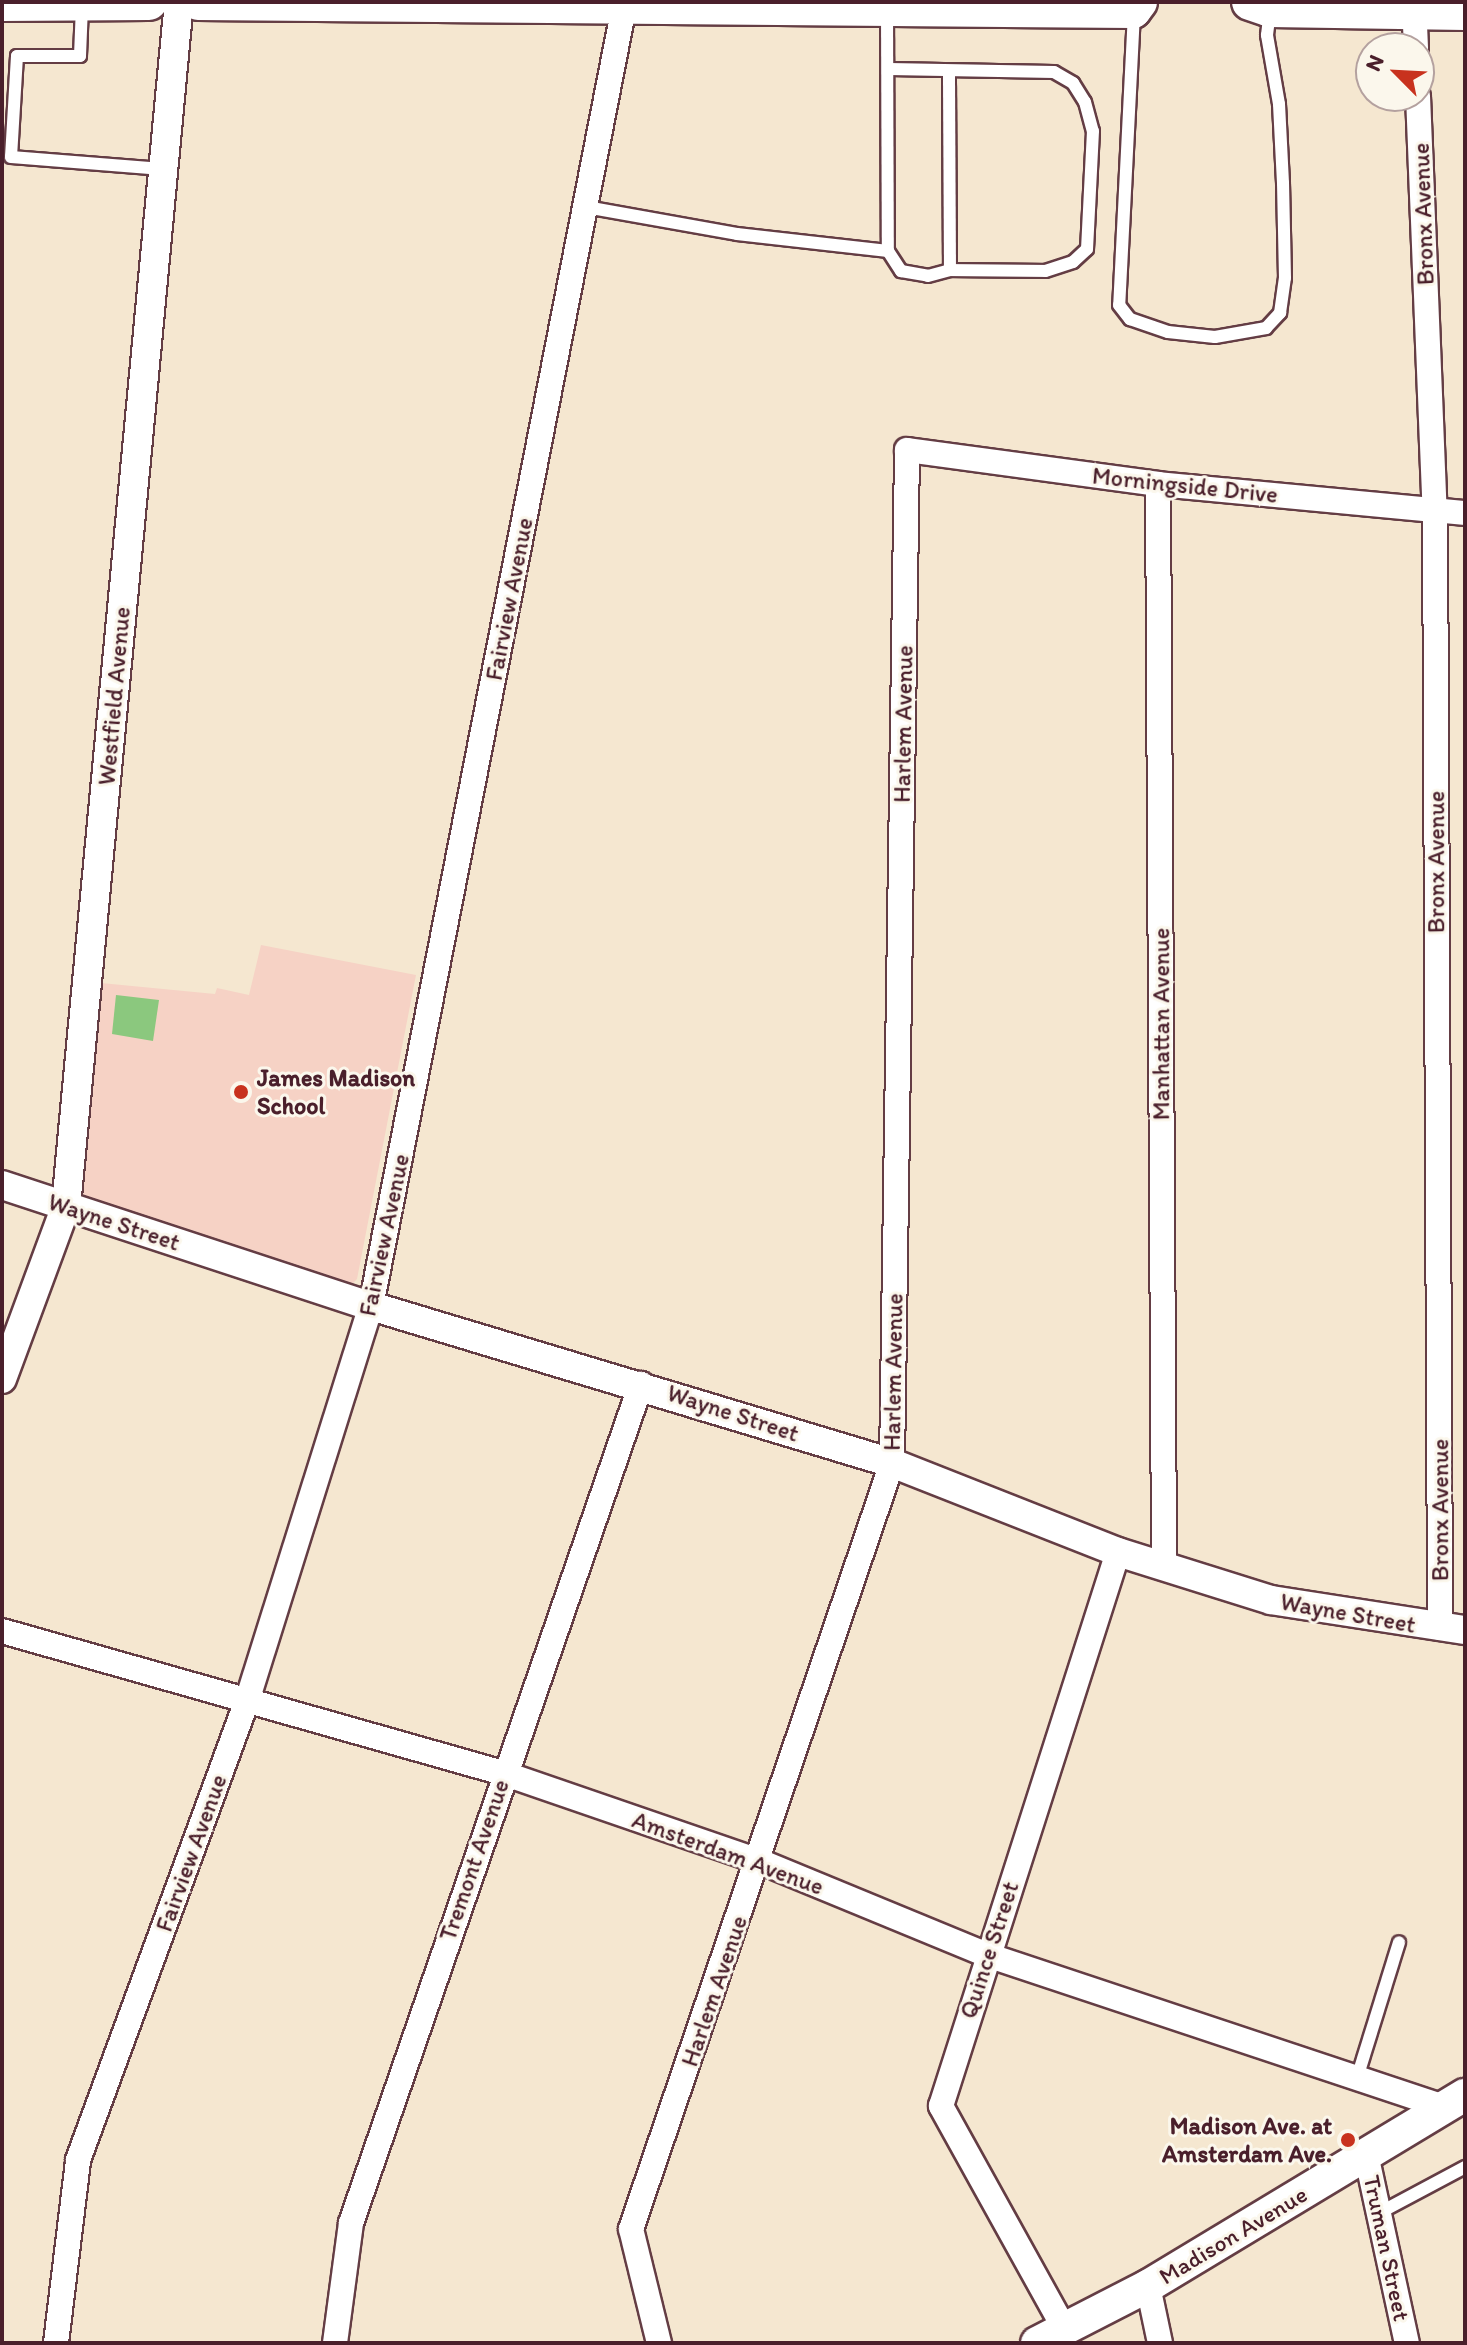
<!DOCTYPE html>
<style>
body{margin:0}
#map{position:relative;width:1467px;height:2345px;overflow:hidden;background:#f5e7d0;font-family:Itim,sans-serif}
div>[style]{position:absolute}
.built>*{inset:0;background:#f6d2c5}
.green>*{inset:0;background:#8bc87e}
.roads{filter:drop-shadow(2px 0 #643d44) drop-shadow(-2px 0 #643d44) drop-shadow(0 2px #643d44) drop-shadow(0 -2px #643d44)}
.service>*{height:12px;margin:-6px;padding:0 6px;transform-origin:6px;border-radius:6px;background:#fff}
.minor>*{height:24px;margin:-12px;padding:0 12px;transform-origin:12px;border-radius:12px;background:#fff}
.tertiary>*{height:28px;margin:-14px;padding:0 14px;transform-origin:14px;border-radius:14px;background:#fff}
.secondary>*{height:32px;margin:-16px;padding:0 16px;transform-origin:16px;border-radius:16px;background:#fff}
.primary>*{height:36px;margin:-18px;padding:0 18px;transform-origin:18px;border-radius:18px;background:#fff}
.dots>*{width:22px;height:22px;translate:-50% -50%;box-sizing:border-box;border:4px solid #fbf7ec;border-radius:50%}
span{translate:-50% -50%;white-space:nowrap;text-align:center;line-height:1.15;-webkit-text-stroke:6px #fbf7ec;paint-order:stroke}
.street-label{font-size:24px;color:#4a1f2b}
.poi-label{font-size:24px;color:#4a1f2b;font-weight:700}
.left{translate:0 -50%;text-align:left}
.right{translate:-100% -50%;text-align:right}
.frame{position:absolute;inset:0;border:4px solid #4a1f2b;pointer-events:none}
.north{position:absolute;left:1355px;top:32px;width:80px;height:80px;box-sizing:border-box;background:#fbf7ec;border:2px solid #b4a19f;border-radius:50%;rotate:294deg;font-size:22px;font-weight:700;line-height:32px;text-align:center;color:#4a1f2b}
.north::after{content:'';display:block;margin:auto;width:28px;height:36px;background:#c8321e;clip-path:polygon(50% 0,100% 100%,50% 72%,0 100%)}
</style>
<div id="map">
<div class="built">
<div style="clip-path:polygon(261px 945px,416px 975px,357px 1279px,350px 1286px,82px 1198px,80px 1193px,101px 983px,215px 994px,217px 988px,249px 995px)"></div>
</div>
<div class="green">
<div style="clip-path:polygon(116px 995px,159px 1000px,153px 1041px,112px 1034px)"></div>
</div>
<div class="roads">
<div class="service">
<div style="left:82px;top:6px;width:50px;rotate:92.3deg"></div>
<div style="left:80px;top:56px;width:63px;rotate:180deg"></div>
<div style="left:17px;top:56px;width:101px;rotate:93.4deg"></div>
<div style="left:11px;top:157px;width:152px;rotate:4.5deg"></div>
<div style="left:887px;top:10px;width:241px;rotate:89.8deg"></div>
<div style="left:1134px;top:13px;width:292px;rotate:92.9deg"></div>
<div style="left:1119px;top:305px;width:18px;rotate:52deg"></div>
<div style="left:1130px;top:319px;width:40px;rotate:18.9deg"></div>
<div style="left:1168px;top:332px;width:47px;rotate:6.1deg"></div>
<div style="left:1215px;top:337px;width:52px;rotate:-10deg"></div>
<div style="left:1266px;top:328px;width:21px;rotate:-47deg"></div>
<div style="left:1280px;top:313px;width:35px;rotate:-82deg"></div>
<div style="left:1285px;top:278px;width:95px;rotate:-91.2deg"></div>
<div style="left:1283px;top:183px;width:79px;rotate:-92.9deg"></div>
<div style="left:1279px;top:104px;width:70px;rotate:-99.9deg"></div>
<div style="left:1267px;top:35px;width:24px;rotate:-83deg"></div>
<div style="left:889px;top:69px;width:165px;rotate:1deg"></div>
<div style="left:1054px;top:72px;width:22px;rotate:30deg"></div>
<div style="left:1073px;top:83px;width:22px;rotate:58deg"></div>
<div style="left:1085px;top:102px;width:30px;rotate:75deg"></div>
<div style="left:1093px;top:131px;width:118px;rotate:92.9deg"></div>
<div style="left:1087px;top:249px;width:19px;rotate:137deg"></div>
<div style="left:1073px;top:262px;width:29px;rotate:162deg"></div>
<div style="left:1045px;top:271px;width:95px;rotate:-179.4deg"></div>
<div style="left:586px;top:207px;width:153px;rotate:10.1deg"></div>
<div style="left:737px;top:234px;width:152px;rotate:6.4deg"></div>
<div style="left:888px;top:251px;width:24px;rotate:57deg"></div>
<div style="left:901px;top:271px;width:27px;rotate:10deg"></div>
<div style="left:928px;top:276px;width:23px;rotate:-15deg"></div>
<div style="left:950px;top:270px;width:199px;rotate:-90.3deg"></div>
<div style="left:1357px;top:2078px;width:142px;rotate:-72.8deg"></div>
<div style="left:1379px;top:2213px;width:98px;rotate:-28.1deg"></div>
</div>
<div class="minor">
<div style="left:1414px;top:2px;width:46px;rotate:87.5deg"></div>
<div style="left:1418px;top:96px;width:415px;rotate:87.7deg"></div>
<div style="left:1435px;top:511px;width:1117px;rotate:89.74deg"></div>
<div style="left:1158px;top:484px;width:1080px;rotate:89.68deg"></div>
<div style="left:2px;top:1631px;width:521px;rotate:15.82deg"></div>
<div style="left:503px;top:1773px;width:271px;rotate:19deg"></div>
<div style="left:759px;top:1861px;width:247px;rotate:22.4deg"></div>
<div style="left:987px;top:1955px;width:482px;rotate:18.4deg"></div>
<div style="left:1366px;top:2154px;width:193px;rotate:77.8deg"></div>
<div style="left:1148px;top:2286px;width:58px;rotate:78.1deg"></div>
<div style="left:1064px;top:2328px;width:254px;rotate:-119deg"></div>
<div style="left:941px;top:2106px;width:582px;rotate:-72.28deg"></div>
<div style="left:56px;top:2343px;width:184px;rotate:-83.1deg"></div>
<div style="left:78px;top:2160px;width:492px;rotate:-69.8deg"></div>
<div style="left:248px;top:1698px;width:411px;rotate:-72.6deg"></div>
<div style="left:371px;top:1306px;width:1329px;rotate:-78.98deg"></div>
<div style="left:335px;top:2343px;width:121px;rotate:-82.4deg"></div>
<div style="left:351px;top:2223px;width:888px;rotate:-70.93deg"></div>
<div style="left:659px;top:2343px;width:117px;rotate:-103.8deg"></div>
<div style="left:631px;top:2229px;width:809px;rotate:-71.18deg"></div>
<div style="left:892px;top:1463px;width:1013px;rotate:-89.15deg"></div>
<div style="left:907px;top:450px;width:253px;rotate:7.7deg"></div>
<div style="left:1158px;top:484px;width:308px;rotate:5.4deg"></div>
</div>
<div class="tertiary">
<div style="left:2px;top:1185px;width:388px;rotate:18.2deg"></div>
<div style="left:371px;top:1306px;width:544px;rotate:16.77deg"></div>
<div style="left:892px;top:1463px;width:243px;rotate:21.5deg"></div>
<div style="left:1118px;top:1552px;width:160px;rotate:17.4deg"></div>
<div style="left:1271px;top:1600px;width:196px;rotate:8.8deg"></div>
<div style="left:2px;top:1379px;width:184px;rotate:-69.7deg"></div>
<div style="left:66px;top:1206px;width:1209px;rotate:-84.64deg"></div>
</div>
<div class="secondary">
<div style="left:1037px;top:2343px;width:125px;rotate:-27.2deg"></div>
<div style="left:1148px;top:2286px;width:370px;rotate:-31.1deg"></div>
</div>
<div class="primary">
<div style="left:198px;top:2px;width:935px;rotate:0.49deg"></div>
<div style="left:1133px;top:10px;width:10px;rotate:-53deg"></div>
<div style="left:1250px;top:2px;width:21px;rotate:19deg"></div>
<div style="left:1270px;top:9px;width:195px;rotate:0.9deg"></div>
<div style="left:2px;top:3px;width:147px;rotate:-0.4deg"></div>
</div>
</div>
<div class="dots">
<div style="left:241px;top:1092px;background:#c8321e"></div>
<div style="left:1348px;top:2140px;background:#c8321e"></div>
</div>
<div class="street-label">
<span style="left:1423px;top:214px;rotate:-92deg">Bronx Avenue</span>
<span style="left:1185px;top:485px;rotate:6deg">Morningside Drive</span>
<span style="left:509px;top:599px;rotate:-79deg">Fairview Avenue</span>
<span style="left:114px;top:696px;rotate:-85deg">Westfield Avenue</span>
<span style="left:903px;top:724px;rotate:-89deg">Harlem Avenue</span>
<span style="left:1436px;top:862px;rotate:-90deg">Bronx Avenue</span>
<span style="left:1161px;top:1024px;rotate:-90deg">Manhattan Avenue</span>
<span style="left:114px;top:1222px;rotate:18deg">Wayne Street</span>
<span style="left:384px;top:1235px;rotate:-78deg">Fairview Avenue</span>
<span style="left:893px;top:1372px;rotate:-89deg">Harlem Avenue</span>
<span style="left:733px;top:1413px;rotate:18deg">Wayne Street</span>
<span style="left:1440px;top:1510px;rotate:-90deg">Bronx Avenue</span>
<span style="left:1348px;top:1613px;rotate:10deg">Wayne Street</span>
<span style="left:191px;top:1853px;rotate:-70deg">Fairview Avenue</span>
<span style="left:728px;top:1853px;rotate:20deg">Amsterdam Avenue</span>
<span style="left:474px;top:1860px;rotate:-71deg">Tremont Avenue</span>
<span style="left:989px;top:1950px;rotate:-72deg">Quince Street</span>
<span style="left:714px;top:1991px;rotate:-71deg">Harlem Avenue</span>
<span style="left:1233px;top:2235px;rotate:-31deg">Madison Avenue</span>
<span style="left:1387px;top:2248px;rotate:78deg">Truman Street</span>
</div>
<div class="poi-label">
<span class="left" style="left:257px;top:1092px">James Madison<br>School</span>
<span class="right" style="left:1332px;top:2140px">Madison Ave. at<br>Amsterdam Ave.</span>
</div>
<div class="frame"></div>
<div class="north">N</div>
</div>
